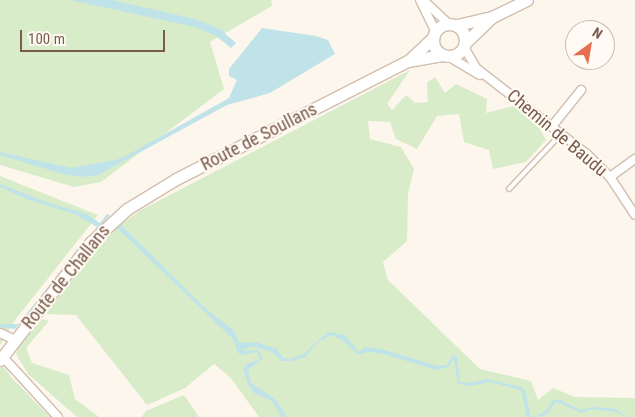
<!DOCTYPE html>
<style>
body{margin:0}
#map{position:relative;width:635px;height:417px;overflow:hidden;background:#fdf6ec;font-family:"Roboto Condensed",sans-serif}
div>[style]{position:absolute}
.green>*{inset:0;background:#d8ecc9}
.water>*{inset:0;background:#bfe3e8}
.roads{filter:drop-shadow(1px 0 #d1beb0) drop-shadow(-1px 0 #d1beb0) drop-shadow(0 1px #d1beb0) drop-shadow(0 -1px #d1beb0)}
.service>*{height:4px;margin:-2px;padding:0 2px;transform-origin:2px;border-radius:2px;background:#fff}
.minor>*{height:8px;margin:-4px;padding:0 4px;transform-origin:4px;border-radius:4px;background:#fff}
.secondary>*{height:11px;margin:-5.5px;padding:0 5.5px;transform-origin:5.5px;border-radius:5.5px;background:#fff}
.secondary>.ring{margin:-5.5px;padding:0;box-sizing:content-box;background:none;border:11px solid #fff;border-radius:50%}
span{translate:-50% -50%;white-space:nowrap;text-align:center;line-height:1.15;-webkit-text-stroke:4px #fffaf3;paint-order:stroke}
.street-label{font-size:18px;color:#7a5c4d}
.north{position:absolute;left:565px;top:20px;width:50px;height:50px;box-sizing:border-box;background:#fffaf3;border:1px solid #cabbb1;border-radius:50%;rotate:32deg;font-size:14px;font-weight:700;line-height:20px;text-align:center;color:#7a5c4d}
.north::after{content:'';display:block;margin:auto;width:18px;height:22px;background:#e76f51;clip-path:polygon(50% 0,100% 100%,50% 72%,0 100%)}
.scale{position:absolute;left:20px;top:30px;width:145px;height:22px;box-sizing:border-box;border:2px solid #7a5c4d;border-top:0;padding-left:6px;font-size:15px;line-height:18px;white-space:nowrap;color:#7a5c4d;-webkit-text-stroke:4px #fffaf3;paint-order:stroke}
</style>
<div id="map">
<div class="green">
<div style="clip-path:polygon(0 0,271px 0,272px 6px,210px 42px,224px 89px,101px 182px,74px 187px,0 165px)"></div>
<div style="clip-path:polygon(410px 70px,387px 104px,392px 110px,406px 95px,415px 103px,428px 102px,427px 83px,435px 77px,445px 93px,456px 84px,487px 99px,486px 113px,514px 106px,533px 116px,546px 140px,526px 162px,493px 169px,489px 150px,464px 142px,459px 114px,437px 116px,417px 149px,396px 139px,390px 122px,368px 121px,370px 139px,401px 147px,414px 169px,408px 194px,407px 241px,383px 262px,388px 280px,480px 369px,531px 381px,538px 400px,553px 388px,575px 397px,635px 398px,635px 417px,259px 417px,230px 377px,214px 364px,185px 388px,147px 405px,76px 315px,44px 314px,110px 232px,141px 210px)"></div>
<div style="clip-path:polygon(0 176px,98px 215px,15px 320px,0 345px)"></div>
<div style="clip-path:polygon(42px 319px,49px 321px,26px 348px,32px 363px,69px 375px,75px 399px,99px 417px,77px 417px,28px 374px,16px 354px,21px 342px)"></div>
<div style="clip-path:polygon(0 362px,12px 378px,50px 417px,0 417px)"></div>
<div style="clip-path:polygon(184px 395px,199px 417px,142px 417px,146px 411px)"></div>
</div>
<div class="water">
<div style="clip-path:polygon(70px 0,112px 0,195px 19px,220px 29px,236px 43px,231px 48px,216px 36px,195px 27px)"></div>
<div style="clip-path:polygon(262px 28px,316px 36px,328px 40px,335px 54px,270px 93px,227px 105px,98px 175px,80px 177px,63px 174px,0 155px,0 152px,71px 168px,119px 159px,131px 153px,229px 98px,237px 80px,229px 76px,229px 69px)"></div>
<div style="clip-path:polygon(0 184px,54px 205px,85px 213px,100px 223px,107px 214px,110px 215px,15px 329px,0 327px,0 324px,18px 324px,97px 227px,75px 214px,29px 200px,0 187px)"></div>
<div style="clip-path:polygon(120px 224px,203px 306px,234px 331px,239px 343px,255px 342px,277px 349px,283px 358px,290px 359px,304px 354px,328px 332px,344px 335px,359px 352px,365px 347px,381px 349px,438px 366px,447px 365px,452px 356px,457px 356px,460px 382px,470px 383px,487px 379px,521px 387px,525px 390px,531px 417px,527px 417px,521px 390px,490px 382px,470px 386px,458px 384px,454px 359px,448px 367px,437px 370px,380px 353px,367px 352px,359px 355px,341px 339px,331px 335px,316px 344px,305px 357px,291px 361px,282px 361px,270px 351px,250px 346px,244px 351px,238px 345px,243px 351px,258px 350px,263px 358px,248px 370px,251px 383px,274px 398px,284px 411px,286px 417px,282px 417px,272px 401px,254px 393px,248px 384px,243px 369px,247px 364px,260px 359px,257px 352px,242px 355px,237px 352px,234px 340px,117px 228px)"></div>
<div style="clip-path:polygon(553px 400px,561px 400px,580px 410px,592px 407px,616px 409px,627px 417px,615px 412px,592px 409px,581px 413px,560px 403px,555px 403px,546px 415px,535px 417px,547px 410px)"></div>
</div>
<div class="roads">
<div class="service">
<div style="left:509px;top:189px;width:76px;rotate:-46.6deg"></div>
</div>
<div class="minor">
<div style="left:420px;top:0;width:34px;rotate:64deg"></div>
<div style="left:423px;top:0;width:34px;rotate:43deg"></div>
<div style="left:464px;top:47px;width:24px;rotate:60deg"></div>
<div style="left:476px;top:68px;width:140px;rotate:37.8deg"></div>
<div style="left:587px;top:154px;width:33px;rotate:45deg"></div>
<div style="left:610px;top:177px;width:45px;rotate:56.7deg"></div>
<div style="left:448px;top:56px;width:37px;rotate:31deg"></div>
<div style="left:553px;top:125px;width:45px;rotate:-51.3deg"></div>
<div style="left:610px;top:177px;width:31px;rotate:-36deg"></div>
<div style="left:0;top:333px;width:17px;rotate:25deg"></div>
<div style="left:3px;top:357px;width:81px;rotate:47.5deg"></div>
</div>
<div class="secondary">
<div class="ring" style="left:433px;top:24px;width:21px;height:21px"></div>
<div style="left:457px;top:25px;width:36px;rotate:-13deg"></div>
<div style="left:492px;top:17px;width:39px;rotate:-26deg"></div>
<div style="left:466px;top:42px;width:35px;rotate:-44deg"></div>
<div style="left:408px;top:61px;width:36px;rotate:-10deg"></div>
<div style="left:0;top:360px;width:149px;rotate:-52.4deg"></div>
<div style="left:91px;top:242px;width:49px;rotate:-42.5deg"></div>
<div style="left:127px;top:209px;width:57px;rotate:-31.5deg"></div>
<div style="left:176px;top:179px;width:260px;rotate:-27deg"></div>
<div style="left:408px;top:61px;width:34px;rotate:-43deg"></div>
</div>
</div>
<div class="street-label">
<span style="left:557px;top:133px;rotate:40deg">Chemin de Baudu</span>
<span style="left:259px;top:137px;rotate:-27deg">Route de Soullans</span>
<span style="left:66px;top:277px;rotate:-51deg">Route de Challans</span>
</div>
<div class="north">N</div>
<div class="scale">100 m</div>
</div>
